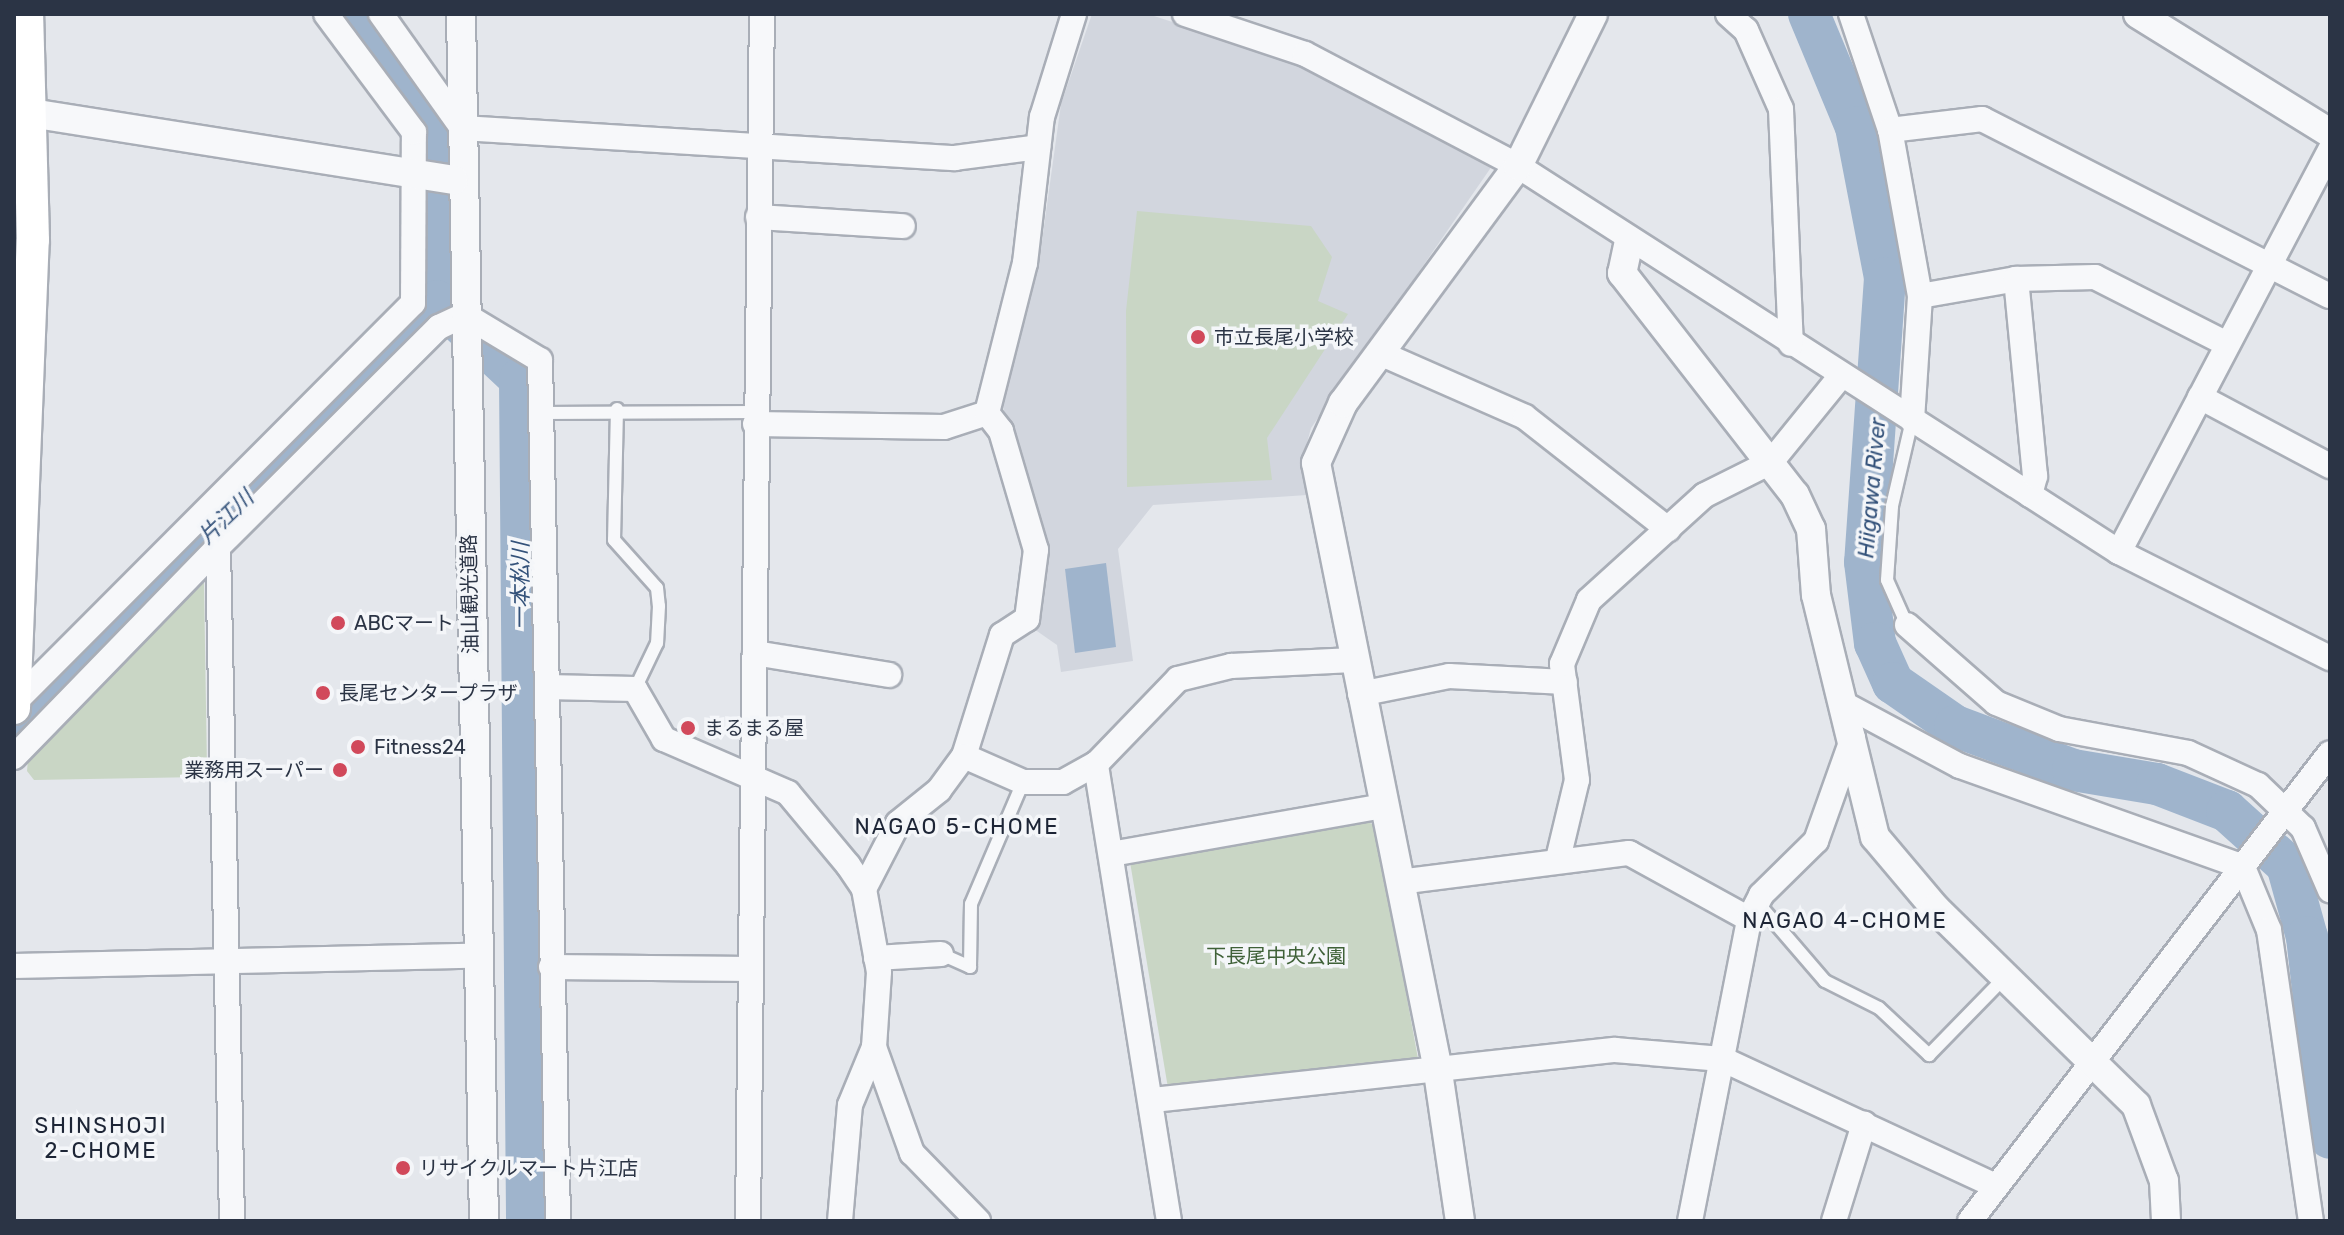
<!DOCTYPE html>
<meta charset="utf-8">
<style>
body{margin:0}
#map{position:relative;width:2344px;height:1235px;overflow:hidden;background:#e4e7ec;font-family:Rubik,"Noto Sans JP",sans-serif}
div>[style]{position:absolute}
.built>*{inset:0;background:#d2d6de}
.green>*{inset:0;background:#c9d6c5}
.water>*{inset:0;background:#9fb4cc}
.river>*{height:42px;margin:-21px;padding:0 21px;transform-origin:21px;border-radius:21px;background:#9fb4cc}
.roads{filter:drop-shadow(2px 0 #a9aeb7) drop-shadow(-2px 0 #a9aeb7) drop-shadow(0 2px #a9aeb7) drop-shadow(0 -2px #a9aeb7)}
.service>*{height:12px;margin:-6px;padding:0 6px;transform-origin:6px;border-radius:6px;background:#f7f8fa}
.minor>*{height:24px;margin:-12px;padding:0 12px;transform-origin:12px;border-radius:12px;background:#f7f8fa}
.tertiary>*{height:28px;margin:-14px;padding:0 14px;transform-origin:14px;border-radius:14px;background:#f7f8fa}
.secondary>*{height:32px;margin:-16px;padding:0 16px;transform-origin:16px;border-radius:16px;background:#fff}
.dots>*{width:22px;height:22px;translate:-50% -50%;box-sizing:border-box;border:4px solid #f4f6f9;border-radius:50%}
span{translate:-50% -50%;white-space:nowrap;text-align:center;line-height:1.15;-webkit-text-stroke:7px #f4f6f9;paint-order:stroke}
.poi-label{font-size:20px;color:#2b3445}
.left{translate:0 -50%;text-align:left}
.right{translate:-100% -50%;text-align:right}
.street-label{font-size:20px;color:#2b3445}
.park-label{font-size:20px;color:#3f6138}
.water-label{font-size:22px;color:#34527a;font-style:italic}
.neighbourhood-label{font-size:22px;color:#1d2536;letter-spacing:2px}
.frame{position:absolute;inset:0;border:16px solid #2b3445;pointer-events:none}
</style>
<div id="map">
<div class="built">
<div style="clip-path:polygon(1092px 14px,1148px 14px,1294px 62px,1492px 166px,1311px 428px,1302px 461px,1307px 495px,1153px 505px,1118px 549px,1133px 661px,1061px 672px,1057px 645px,1034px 629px,1042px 552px,1003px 407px,1041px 248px,1061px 104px)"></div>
</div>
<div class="green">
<div style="clip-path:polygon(1137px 211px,1311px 226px,1332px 257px,1318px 301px,1348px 314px,1267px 438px,1272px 480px,1127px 487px,1126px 311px)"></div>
<div style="clip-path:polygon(194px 579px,204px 583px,207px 769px,200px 777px,34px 780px,27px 771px,29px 748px)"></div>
<div style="clip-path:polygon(1364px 820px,1376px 826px,1418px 1059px,1168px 1088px,1130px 862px)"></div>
</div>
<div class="water">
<div style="clip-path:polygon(1106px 563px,1116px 647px,1075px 653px,1065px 569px)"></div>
</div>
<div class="river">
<div style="left:349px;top:14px;width:133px;rotate:53deg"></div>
<div style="left:429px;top:120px;width:181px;rotate:87.5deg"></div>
<div style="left:437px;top:301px;width:114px;rotate:43.2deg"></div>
<div style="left:520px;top:379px;width:842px;rotate:89.52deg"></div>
<div style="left:1809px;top:14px;width:122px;rotate:67.4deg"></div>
<div style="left:1856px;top:127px;width:154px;rotate:79.1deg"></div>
<div style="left:1885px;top:278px;width:285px;rotate:94deg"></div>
<div style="left:1865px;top:562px;width:82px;rotate:83deg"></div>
<div style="left:1875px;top:643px;width:44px;rotate:65.8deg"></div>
<div style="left:1893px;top:683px;width:75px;rotate:34.7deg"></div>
<div style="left:1955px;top:726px;width:126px;rotate:20.4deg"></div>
<div style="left:2073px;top:770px;width:85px;rotate:9.5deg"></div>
<div style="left:2157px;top:784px;width:75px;rotate:21.1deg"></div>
<div style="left:2227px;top:811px;width:81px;rotate:42deg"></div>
<div style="left:2287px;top:865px;width:75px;rotate:74.5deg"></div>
<div style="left:2307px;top:937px;width:202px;rotate:83.5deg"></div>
<div style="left:14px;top:731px;width:114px;rotate:-48.2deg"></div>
<div style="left:90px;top:646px;width:424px;rotate:-43.6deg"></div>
<div style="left:397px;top:354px;width:66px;rotate:-53deg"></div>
</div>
<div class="roads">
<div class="service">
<div style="left:617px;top:409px;width:131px;rotate:91.3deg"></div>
<div style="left:614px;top:540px;width:64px;rotate:48.1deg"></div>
<div style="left:657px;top:588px;width:18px;rotate:84deg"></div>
<div style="left:659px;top:606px;width:37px;rotate:93deg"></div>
<div style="left:657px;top:643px;width:51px;rotate:115.6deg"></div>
<div style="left:541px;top:413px;width:214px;rotate:-0.3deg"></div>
<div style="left:1907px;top:625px;width:49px;rotate:-114deg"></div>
<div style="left:1887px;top:580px;width:74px;rotate:-86.1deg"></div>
<div style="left:1892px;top:506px;width:88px;rotate:-76.9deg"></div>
<div style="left:1757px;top:902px;width:104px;rotate:49.3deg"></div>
<div style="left:1825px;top:981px;width:60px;rotate:26.6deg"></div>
<div style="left:1879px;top:1008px;width:69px;rotate:43.2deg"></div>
<div style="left:1929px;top:1055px;width:110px;rotate:-45.7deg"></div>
<div style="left:941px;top:954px;width:32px;rotate:24deg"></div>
<div style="left:970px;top:967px;width:63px;rotate:-89.1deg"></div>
<div style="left:971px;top:904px;width:133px;rotate:-66.9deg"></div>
</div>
<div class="minor">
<div style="left:381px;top:14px;width:140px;rotate:54.6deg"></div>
<div style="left:462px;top:128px;width:494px;rotate:3.5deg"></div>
<div style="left:955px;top:158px;width:84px;rotate:-7.5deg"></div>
<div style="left:1185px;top:14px;width:126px;rotate:18.4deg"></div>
<div style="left:1305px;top:54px;width:241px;rotate:27.7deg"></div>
<div style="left:1518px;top:166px;width:714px;rotate:32.71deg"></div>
<div style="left:2119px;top:552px;width:236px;rotate:26.7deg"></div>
<div style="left:1728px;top:14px;width:24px;rotate:42deg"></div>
<div style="left:1746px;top:30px;width:86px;rotate:66.1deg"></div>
<div style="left:1781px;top:109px;width:235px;rotate:87.6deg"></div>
<div style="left:1851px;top:14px;width:122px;rotate:71.4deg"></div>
<div style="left:758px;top:217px;width:145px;rotate:3.6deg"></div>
<div style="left:1920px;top:296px;width:97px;rotate:-10deg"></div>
<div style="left:1380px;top:353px;width:158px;rotate:23.8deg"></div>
<div style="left:1525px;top:417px;width:182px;rotate:38.1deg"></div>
<div style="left:2200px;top:397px;width:147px;rotate:28deg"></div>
<div style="left:1912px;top:420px;width:124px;rotate:-86.3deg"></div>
<div style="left:1920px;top:296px;width:169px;rotate:-100.2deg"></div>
<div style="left:1890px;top:130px;width:93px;rotate:-6.8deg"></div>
<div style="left:1982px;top:119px;width:390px;rotate:27deg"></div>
<div style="left:755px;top:424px;width:189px;rotate:0.9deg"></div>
<div style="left:944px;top:427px;width:45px;rotate:-18deg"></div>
<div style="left:2030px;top:495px;width:20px;rotate:-75deg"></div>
<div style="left:2035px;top:476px;width:198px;rotate:-95.5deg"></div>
<div style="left:2016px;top:279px;width:79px;rotate:-1.5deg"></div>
<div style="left:2095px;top:277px;width:148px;rotate:26.9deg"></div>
<div style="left:2119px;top:552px;width:454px;rotate:-62.3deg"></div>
<div style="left:1907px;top:625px;width:118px;rotate:41.2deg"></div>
<div style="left:1996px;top:703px;width:68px;rotate:22.4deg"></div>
<div style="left:2059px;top:729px;width:131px;rotate:10.5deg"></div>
<div style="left:2188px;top:753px;width:77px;rotate:24.6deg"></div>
<div style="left:2258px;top:785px;width:62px;rotate:43.7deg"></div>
<div style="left:2303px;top:828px;width:68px;rotate:66.5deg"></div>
<div style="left:755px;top:653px;width:136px;rotate:9.3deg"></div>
<div style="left:547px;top:687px;width:88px;rotate:1.3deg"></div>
<div style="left:635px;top:689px;width:58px;rotate:59.9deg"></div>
<div style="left:664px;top:739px;width:135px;rotate:23.5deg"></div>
<div style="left:788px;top:793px;width:94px;rotate:50.2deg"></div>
<div style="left:848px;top:865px;width:29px;rotate:56deg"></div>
<div style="left:864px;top:889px;width:84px;rotate:79.8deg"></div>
<div style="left:879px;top:972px;width:75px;rotate:93.8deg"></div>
<div style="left:874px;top:1047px;width:113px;rotate:70.3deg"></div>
<div style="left:912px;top:1153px;width:95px;rotate:45.9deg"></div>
<div style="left:1360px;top:694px;width:91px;rotate:-11.4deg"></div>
<div style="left:1449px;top:676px;width:116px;rotate:3deg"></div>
<div style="left:14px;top:703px;width:565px;rotate:-45.07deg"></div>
<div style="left:413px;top:303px;width:171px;rotate:-89.7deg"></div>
<div style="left:414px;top:132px;width:147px;rotate:-126.7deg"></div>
<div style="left:1846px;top:705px;width:129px;rotate:28.2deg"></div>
<div style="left:1960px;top:766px;width:300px;rotate:19.6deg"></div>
<div style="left:2243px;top:867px;width:68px;rotate:67.6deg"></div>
<div style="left:2269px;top:930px;width:294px;rotate:81.8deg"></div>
<div style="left:964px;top:756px;width:127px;rotate:-72.6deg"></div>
<div style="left:1002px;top:635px;width:30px;rotate:-33deg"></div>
<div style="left:1027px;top:619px;width:70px;rotate:-82.6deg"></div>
<div style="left:1036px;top:550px;width:124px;rotate:-106.4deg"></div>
<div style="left:1001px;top:431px;width:23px;rotate:-128deg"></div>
<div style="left:987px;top:413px;width:155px;rotate:-75.8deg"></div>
<div style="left:1025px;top:263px;width:147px;rotate:-83.4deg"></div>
<div style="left:1042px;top:117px;width:108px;rotate:-72.7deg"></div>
<div style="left:14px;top:757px;width:293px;rotate:-45.8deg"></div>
<div style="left:1111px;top:854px;width:276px;rotate:-10deg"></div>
<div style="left:1558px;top:859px;width:81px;rotate:-76.5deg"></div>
<div style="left:1577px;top:780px;width:117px;rotate:-97.4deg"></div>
<div style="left:1562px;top:664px;width:69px;rotate:-67.1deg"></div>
<div style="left:1589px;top:600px;width:156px;rotate:-42.2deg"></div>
<div style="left:1705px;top:495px;width:74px;rotate:-26.6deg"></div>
<div style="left:1771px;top:462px;width:111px;rotate:-50.9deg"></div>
<div style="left:1399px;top:882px;width:232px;rotate:-7.2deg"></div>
<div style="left:1629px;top:853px;width:137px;rotate:28.8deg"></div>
<div style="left:864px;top:889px;width:74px;rotate:-62.7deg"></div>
<div style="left:898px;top:823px;width:53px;rotate:-38.8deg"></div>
<div style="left:939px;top:790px;width:42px;rotate:-53.7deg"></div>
<div style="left:964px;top:756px;width:64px;rotate:23.8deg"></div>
<div style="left:1023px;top:782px;width:40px"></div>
<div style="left:1063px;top:782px;width:38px;rotate:-29deg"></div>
<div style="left:876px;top:958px;width:65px;rotate:-3.5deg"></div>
<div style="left:14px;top:966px;width:467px;rotate:-1.3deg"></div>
<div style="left:551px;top:967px;width:200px;rotate:0.6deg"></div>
<div style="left:1153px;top:1100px;width:465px;rotate:-6.2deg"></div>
<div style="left:1615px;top:1050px;width:107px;rotate:4.8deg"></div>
<div style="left:1722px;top:1059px;width:302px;rotate:24.9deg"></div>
<div style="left:232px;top:1221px;width:674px;rotate:-91.19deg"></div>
<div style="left:218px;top:547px;width:312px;rotate:-44.9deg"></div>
<div style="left:439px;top:327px;width:29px;rotate:-25deg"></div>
<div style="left:465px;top:315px;width:87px;rotate:31deg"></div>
<div style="left:540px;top:360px;width:861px;rotate:88.8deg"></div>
<div style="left:748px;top:1221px;width:1207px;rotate:-89.34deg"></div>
<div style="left:840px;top:1221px;width:116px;rotate:-85.1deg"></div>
<div style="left:850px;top:1105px;width:63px;rotate:-67.5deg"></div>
<div style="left:1169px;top:1221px;width:463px;rotate:-99.1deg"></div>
<div style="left:1096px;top:764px;width:118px;rotate:-46deg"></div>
<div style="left:1178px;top:679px;width:55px;rotate:-13.8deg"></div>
<div style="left:1231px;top:666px;width:122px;rotate:-2.8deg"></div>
<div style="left:1690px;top:1221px;width:308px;rotate:-78.9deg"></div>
<div style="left:1749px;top:919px;width:27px;rotate:-63deg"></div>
<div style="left:1761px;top:895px;width:77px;rotate:-44.5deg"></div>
<div style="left:1816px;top:841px;width:110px;rotate:-70.4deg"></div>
<div style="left:1834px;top:1221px;width:102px;rotate:-72.8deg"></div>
<div style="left:1970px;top:1221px;width:590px;rotate:-52.43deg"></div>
</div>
<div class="tertiary">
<div style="left:461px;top:14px;width:1207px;rotate:88.91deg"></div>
<div style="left:2138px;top:14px;width:226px;rotate:31.8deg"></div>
<div style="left:31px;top:113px;width:428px;rotate:9deg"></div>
<div style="left:1629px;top:241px;width:33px;rotate:102deg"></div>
<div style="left:1622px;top:273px;width:281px;rotate:52.1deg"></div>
<div style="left:1795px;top:495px;width:38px;rotate:65deg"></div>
<div style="left:1811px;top:529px;width:66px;rotate:85.7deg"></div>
<div style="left:1816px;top:595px;width:249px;rotate:76.3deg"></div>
<div style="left:1875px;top:837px;width:93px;rotate:49.8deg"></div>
<div style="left:1935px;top:908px;width:281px;rotate:44.4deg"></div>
<div style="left:2136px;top:1105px;width:81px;rotate:69.8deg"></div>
<div style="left:2164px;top:1181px;width:40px;rotate:87.1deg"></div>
<div style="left:1460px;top:1221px;width:158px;rotate:-98.4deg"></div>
<div style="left:1437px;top:1065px;width:614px;rotate:-101.36deg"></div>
<div style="left:1316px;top:463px;width:66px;rotate:-65.8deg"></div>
<div style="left:1343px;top:403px;width:295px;rotate:-53.6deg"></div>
<div style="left:1518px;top:166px;width:169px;rotate:-63.7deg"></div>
</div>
<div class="secondary">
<div style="left:14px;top:708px;width:468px;rotate:-87.7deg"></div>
<div style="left:33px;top:240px;width:226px;rotate:-91.5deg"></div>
</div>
</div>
<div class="dots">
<div style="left:1198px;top:337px;background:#d1495b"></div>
<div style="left:338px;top:623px;background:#d1495b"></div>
<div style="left:323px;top:693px;background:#d1495b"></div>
<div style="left:688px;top:728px;background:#d1495b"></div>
<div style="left:358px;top:747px;background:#d1495b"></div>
<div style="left:340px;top:770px;background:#d1495b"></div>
<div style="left:403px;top:1168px;background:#d1495b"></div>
</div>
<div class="poi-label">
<span class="left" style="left:1214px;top:337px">市立長尾小学校</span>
<span class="left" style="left:354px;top:623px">ABCマート</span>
<span class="left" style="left:339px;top:693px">長尾センタープラザ</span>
<span class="left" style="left:704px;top:728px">まるまる屋</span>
<span class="left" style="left:374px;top:747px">Fitness24</span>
<span class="right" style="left:324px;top:770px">業務用スーパー</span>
<span class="left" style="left:419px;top:1168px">リサイクルマート片江店</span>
</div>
<div class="street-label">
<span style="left:470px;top:594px;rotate:-91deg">油山観光道路</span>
</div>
<div class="park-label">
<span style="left:1276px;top:956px">下長尾中央公園</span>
</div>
<div class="water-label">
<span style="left:1872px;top:488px;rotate:-85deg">Hiigawa River</span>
<span style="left:226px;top:517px;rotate:-44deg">片江川</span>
<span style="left:521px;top:586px;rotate:-90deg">一本松川</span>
</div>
<div class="neighbourhood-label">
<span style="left:957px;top:827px">NAGAO 5-CHOME</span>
<span style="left:1845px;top:921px">NAGAO 4-CHOME</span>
<span style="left:101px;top:1138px">SHINSHOJI<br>2-CHOME</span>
</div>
<div class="frame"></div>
</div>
